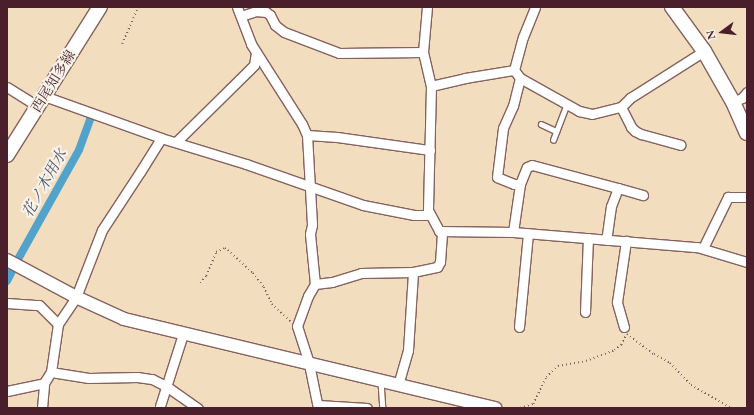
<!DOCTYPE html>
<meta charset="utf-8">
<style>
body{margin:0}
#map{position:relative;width:754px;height:415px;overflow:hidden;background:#f3ddbf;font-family:"EB Garamond","Noto Serif JP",serif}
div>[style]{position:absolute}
.canal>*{height:8px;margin:-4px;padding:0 4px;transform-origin:4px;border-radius:4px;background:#52a3cc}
.path>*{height:1.5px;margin-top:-0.75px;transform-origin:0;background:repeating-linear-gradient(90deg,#85625f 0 1px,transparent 0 4px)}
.roads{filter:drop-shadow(1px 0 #85625f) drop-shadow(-1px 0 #85625f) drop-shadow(0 1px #85625f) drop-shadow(0 -1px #85625f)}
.lane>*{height:4.5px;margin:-2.25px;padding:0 2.25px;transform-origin:2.25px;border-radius:2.25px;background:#fff}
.street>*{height:9px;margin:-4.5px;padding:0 4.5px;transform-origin:4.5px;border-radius:4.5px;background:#fff}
.secondary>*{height:12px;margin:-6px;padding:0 6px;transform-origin:6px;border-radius:6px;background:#fff}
.primary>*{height:14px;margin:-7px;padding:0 7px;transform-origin:7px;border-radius:7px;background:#fff}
span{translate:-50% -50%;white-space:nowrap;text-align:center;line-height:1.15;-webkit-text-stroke:4px #f7f3e8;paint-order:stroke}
.street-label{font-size:14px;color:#4a1f2b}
.water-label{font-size:15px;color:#4d546b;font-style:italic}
.frame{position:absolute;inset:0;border:8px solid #4a1f2b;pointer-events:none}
.north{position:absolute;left:702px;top:12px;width:40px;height:40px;-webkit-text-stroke:3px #f7f3e8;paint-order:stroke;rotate:255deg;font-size:11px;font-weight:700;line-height:16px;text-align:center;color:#4a1f2b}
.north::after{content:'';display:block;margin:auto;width:14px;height:18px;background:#4a1f2b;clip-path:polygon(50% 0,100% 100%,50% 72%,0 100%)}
</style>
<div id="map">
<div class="canal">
<div style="left:17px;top:261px;width:127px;rotate:-60.8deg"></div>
<div style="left:79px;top:150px;width:35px;rotate:-70deg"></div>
<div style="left:7px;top:281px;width:13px;rotate:-63deg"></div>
</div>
<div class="path">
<div style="left:122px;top:44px;width:40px;rotate:-66.6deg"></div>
<div style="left:200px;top:283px;width:9px;rotate:-49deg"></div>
<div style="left:206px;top:276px;width:26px;rotate:-67deg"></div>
<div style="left:216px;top:252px;width:10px;rotate:-24deg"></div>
<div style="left:225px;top:248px;width:4px;rotate:34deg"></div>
<div style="left:228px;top:250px;width:34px;rotate:43deg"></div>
<div style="left:253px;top:273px;width:18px;rotate:52deg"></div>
<div style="left:264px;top:287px;width:19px;rotate:65deg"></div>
<div style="left:272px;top:304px;width:26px;rotate:43deg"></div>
<div style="left:627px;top:334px;width:34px;rotate:37deg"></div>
<div style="left:654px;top:354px;width:18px;rotate:29deg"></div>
<div style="left:670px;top:363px;width:30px;rotate:46deg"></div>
<div style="left:691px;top:385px;width:46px;rotate:29.9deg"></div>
<div style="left:520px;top:408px;width:14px;rotate:-17deg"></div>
<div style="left:533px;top:404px;width:30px;rotate:-64deg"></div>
<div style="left:546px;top:377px;width:16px;rotate:-43deg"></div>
<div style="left:558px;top:366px;width:28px;rotate:-10deg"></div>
<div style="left:586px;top:361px;width:30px;rotate:-21deg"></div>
<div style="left:614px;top:350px;width:9px;rotate:-36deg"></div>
<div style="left:621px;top:345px;width:11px;rotate:-63deg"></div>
</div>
<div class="roads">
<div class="lane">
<div style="left:541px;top:124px;width:17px;rotate:25deg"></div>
<div style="left:553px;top:140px;width:39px;rotate:-69deg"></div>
<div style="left:381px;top:382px;width:26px;rotate:86deg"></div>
</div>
<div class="street">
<div style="left:237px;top:7px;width:40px;rotate:69deg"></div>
<div style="left:251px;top:44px;width:95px;rotate:57.5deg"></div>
<div style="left:302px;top:124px;width:12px;rotate:66deg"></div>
<div style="left:307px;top:135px;width:90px;rotate:86.8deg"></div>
<div style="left:312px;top:225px;width:9px;rotate:103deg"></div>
<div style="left:310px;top:234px;width:50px;rotate:84.3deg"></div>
<div style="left:315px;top:284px;width:14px;rotate:120deg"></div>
<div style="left:308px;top:296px;width:32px;rotate:110deg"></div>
<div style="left:297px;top:326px;width:40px;rotate:72deg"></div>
<div style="left:309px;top:364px;width:45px;rotate:78.4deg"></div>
<div style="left:427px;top:7px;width:45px;rotate:95.1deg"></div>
<div style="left:423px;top:52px;width:35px;rotate:77deg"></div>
<div style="left:431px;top:86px;width:124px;rotate:91.4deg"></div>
<div style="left:428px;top:210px;width:24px;rotate:62deg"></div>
<div style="left:439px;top:231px;width:74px;rotate:0.8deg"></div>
<div style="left:513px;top:232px;width:185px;rotate:4.7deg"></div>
<div style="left:697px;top:247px;width:52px;rotate:16.7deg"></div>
<div style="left:241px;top:16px;width:16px;rotate:-18deg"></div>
<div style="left:256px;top:11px;width:10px;rotate:6deg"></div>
<div style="left:266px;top:12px;width:5px;rotate:37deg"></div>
<div style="left:270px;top:15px;width:11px;rotate:63deg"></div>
<div style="left:275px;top:25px;width:11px;rotate:38deg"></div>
<div style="left:284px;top:32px;width:59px;rotate:20.9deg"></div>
<div style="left:339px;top:53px;width:84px;rotate:-0.7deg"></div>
<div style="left:514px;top:70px;width:10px;rotate:53deg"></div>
<div style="left:520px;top:78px;width:68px;rotate:29.2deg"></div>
<div style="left:579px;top:111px;width:13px;rotate:13deg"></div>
<div style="left:592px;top:114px;width:30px;rotate:-14deg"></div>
<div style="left:621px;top:107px;width:13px;rotate:-45deg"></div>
<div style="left:630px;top:98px;width:88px;rotate:-32.4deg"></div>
<div style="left:514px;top:70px;width:34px;rotate:-75deg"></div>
<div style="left:523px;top:37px;width:32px;rotate:-68deg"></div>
<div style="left:431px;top:86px;width:35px;rotate:-13deg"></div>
<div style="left:465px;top:78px;width:50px;rotate:-9.3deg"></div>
<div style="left:7px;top:87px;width:36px;rotate:32deg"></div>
<div style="left:44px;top:96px;width:124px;rotate:19.7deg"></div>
<div style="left:161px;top:138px;width:89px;rotate:17deg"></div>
<div style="left:246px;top:164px;width:124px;rotate:19.3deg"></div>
<div style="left:363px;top:205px;width:52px;rotate:11.1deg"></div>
<div style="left:414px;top:215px;width:15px"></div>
<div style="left:733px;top:102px;width:10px;rotate:-24deg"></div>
<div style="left:742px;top:98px;width:8px;rotate:-50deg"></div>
<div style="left:621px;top:107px;width:22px;rotate:63deg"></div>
<div style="left:631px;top:127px;width:6px;rotate:45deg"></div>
<div style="left:635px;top:131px;width:7px;rotate:27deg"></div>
<div style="left:641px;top:134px;width:41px;rotate:15.4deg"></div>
<div style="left:307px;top:135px;width:30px;rotate:4deg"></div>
<div style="left:337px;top:137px;width:94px;rotate:8deg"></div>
<div style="left:176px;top:142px;width:104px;rotate:-44.6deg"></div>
<div style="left:250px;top:69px;width:6px;rotate:-45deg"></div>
<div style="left:254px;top:65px;width:13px;rotate:-81deg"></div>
<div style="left:520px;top:184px;width:6px;rotate:180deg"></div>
<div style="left:514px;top:184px;width:18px;rotate:-158deg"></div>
<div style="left:497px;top:177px;width:49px;rotate:-83deg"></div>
<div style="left:503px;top:128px;width:24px;rotate:-66deg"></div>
<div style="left:513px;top:106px;width:29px;rotate:-76deg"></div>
<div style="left:618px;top:188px;width:26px;rotate:16deg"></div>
<div style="left:513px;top:232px;width:49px;rotate:-81.7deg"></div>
<div style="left:520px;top:184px;width:18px;rotate:-68deg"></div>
<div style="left:527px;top:167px;width:5px;rotate:-22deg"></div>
<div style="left:532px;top:165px;width:89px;rotate:15deg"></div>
<div style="left:618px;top:188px;width:19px;rotate:111deg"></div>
<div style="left:611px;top:206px;width:34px;rotate:98deg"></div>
<div style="left:703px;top:248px;width:57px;rotate:-63.9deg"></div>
<div style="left:728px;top:197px;width:19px"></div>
<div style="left:315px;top:284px;width:17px;rotate:-7deg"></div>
<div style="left:332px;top:282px;width:30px;rotate:-17deg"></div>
<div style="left:361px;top:273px;width:52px;rotate:-1.1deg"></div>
<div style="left:413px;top:272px;width:25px;rotate:-12deg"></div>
<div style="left:437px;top:267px;width:6px;rotate:-59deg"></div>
<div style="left:440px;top:262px;width:30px;rotate:-86deg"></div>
<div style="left:7px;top:303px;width:32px;rotate:4deg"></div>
<div style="left:39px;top:305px;width:27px;rotate:45deg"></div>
<div style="left:585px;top:312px;width:74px;rotate:-87.7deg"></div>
<div style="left:519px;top:327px;width:94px;rotate:-84.5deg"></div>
<div style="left:624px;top:327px;width:26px;rotate:-106deg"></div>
<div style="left:617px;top:302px;width:62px;rotate:-81.6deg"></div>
<div style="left:51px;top:372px;width:38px;rotate:9deg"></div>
<div style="left:89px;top:378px;width:48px;rotate:-1.2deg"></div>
<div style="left:137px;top:377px;width:15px;rotate:8deg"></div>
<div style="left:152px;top:379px;width:16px;rotate:27deg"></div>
<div style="left:166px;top:386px;width:39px;rotate:35deg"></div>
<div style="left:398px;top:385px;width:36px;rotate:-74deg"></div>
<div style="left:408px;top:350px;width:78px;rotate:-86.3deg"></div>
<div style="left:7px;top:391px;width:38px;rotate:-12deg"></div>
<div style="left:318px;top:405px;width:49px;rotate:3.5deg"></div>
<div style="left:160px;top:406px;width:76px;rotate:-72.3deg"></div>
<div style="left:42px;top:408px;width:25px;rotate:-85deg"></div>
<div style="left:44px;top:383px;width:13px;rotate:-58deg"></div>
<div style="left:51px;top:372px;width:49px;rotate:-81.7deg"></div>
<div style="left:58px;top:324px;width:32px;rotate:-56deg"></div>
<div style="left:76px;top:297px;width:72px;rotate:-68.8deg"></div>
<div style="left:102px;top:230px;width:69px;rotate:-56.8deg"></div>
<div style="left:140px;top:172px;width:40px;rotate:-58deg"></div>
</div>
<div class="secondary">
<div style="left:7px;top:260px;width:78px;rotate:28.2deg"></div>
<div style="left:76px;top:297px;width:53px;rotate:24.6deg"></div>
<div style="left:124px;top:319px;width:382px;rotate:13.5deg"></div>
</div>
<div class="primary">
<div style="left:672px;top:7px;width:54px;rotate:54deg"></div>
<div style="left:704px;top:51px;width:59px;rotate:60.4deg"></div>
<div style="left:733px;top:102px;width:34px;rotate:66deg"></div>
<div style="left:7px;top:155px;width:175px;rotate:-57.9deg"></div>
</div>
</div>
<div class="street-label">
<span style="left:53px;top:81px;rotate:-58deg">西尾知多線</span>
</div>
<div class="water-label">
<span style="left:44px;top:183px;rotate:-61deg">花ノ木用水</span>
</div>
<div class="frame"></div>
<div class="north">N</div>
</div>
